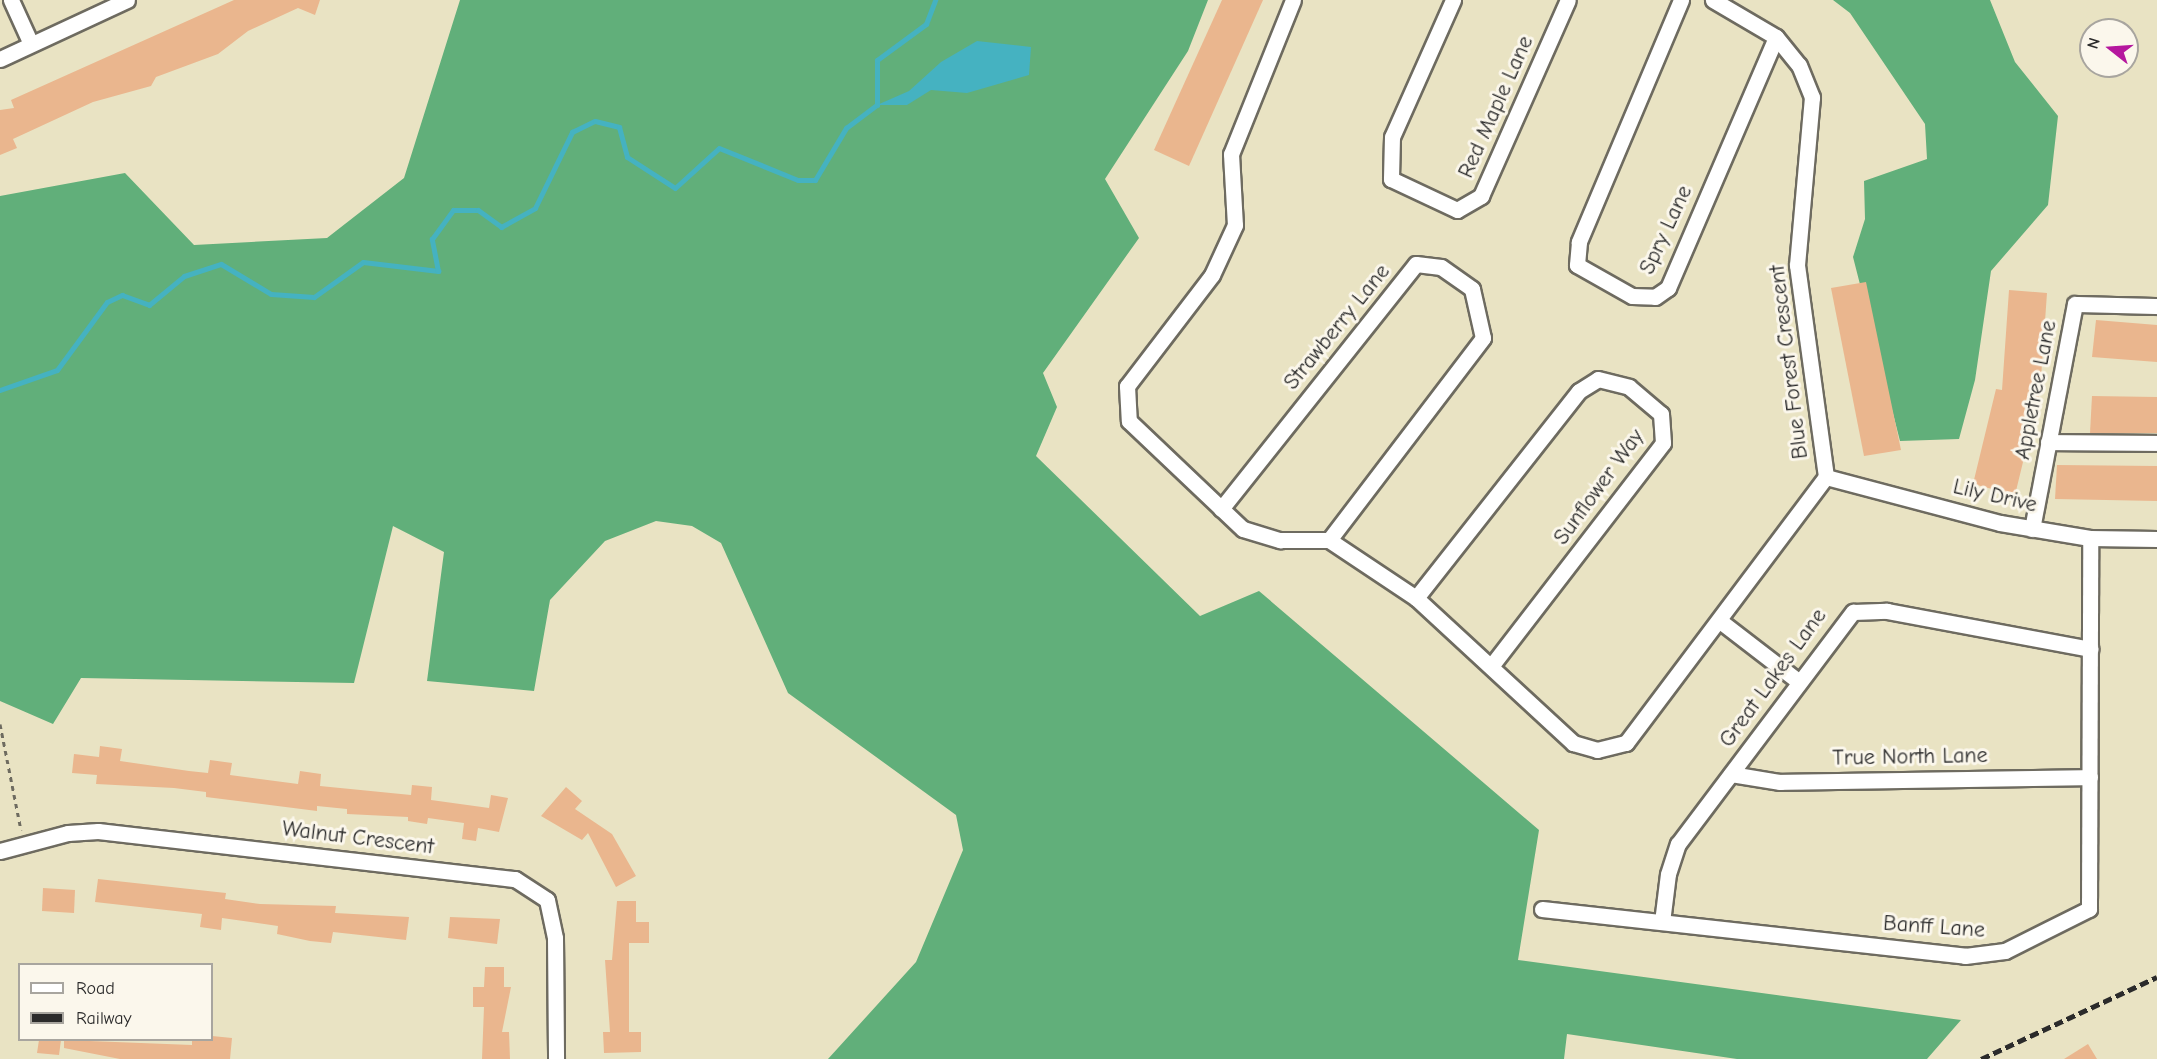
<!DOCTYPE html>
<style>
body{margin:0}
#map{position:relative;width:2157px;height:1059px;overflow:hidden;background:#e9e3c3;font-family:"Comic Neue",sans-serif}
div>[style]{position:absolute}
.forest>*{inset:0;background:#61af7a}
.water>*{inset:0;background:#45b2c1}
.stream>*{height:5px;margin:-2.5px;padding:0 2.5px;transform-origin:2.5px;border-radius:2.5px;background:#45b2c1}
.building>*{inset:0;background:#eab68e}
.path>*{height:3px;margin-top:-1.5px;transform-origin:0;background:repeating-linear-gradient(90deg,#6e6b60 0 4.5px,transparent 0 9px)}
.roads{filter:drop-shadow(2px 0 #6e6b60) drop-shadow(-2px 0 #6e6b60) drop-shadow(0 2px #6e6b60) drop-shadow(0 -2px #6e6b60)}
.street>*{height:15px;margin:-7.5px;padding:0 7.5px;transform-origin:7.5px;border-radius:7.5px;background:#fff}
.rail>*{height:4.5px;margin-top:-2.25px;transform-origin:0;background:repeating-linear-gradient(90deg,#2b2b2b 0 9px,transparent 0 13.5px)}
span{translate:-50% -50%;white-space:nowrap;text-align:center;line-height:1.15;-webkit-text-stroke:6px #fbf7ec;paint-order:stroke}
.street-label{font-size:22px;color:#2b2b2b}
.legend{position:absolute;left:18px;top:963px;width:195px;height:78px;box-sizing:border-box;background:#fbf7ec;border:2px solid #a8a59f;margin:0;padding:8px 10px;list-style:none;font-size:18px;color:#2b2b2b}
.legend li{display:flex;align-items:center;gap:12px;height:30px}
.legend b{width:30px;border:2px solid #a8a59f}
.north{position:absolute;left:2079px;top:18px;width:60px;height:60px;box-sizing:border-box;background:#fbf7ec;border:2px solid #a8a59f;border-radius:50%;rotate:287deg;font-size:16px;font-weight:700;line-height:24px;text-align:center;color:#2b2b2b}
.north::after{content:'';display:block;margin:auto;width:21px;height:27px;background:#b5179e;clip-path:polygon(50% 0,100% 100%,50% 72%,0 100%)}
</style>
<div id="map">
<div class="forest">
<div style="clip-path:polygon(460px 0,1208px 0,1188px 51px,1105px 179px,1139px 238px,1043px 373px,1057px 407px,1036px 456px,1200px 616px,1259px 591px,1539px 830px,1518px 960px,1961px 1020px,1927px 1059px,1737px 1059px,1567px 1034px,1564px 1059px,828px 1059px,916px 962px,963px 850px,956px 815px,788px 693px,721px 543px,692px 526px,656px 521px,605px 541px,550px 600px,534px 691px,427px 681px,444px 552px,393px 526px,354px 683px,81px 678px,53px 724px,0 701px,0 196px,125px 173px,194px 245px,327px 238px,404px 178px)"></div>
<div style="clip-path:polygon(1833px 0,1990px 0,2015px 62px,2058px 116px,2048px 205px,1991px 271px,1975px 380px,1959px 439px,1900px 441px,1853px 257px,1865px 219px,1864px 181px,1927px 159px,1925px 124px,1850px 13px)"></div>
</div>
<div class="water">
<div style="clip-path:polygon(977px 41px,1031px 47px,1029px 75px,967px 93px,931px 90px,907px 105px,877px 105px,909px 91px,941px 62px)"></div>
</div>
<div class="stream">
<div style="left:0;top:390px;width:60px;rotate:-19.3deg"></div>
<div style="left:57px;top:370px;width:84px;rotate:-53.7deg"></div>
<div style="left:107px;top:302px;width:17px;rotate:-25deg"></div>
<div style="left:122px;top:295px;width:29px;rotate:20deg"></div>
<div style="left:149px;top:305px;width:45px;rotate:-39.6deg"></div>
<div style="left:184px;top:276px;width:39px;rotate:-18deg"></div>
<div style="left:221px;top:264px;width:58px;rotate:31deg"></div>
<div style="left:271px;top:294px;width:43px;rotate:4deg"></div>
<div style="left:314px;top:297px;width:60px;rotate:-35.5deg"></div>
<div style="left:363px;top:262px;width:76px;rotate:6.8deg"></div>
<div style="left:438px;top:271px;width:33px;rotate:-101deg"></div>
<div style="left:432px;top:239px;width:36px;rotate:-54deg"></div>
<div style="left:453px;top:210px;width:25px"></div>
<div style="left:478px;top:210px;width:29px;rotate:36deg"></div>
<div style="left:501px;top:227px;width:39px;rotate:-29deg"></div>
<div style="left:535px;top:208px;width:85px;rotate:-64deg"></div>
<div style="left:572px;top:132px;width:25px;rotate:-26deg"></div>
<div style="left:595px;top:121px;width:25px;rotate:14deg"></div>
<div style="left:619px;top:127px;width:31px;rotate:75deg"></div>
<div style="left:627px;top:157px;width:57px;rotate:32.9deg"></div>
<div style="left:675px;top:188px;width:59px;rotate:-42.3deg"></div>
<div style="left:719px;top:148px;width:85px;rotate:22.1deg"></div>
<div style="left:798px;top:180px;width:17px"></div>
<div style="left:815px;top:180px;width:61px;rotate:-59.2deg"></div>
<div style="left:846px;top:128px;width:39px;rotate:-37deg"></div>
<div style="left:877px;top:105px;width:45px;rotate:-90deg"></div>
<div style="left:877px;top:60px;width:61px;rotate:-36.3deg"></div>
<div style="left:926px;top:24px;width:26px;rotate:-69deg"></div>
</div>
<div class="building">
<div style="clip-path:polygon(234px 0,320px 0,315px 15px,298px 8px,248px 31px,218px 54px,156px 77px,151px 86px,93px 102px,13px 139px,17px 148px,0 155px,0 110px,14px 108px,11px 100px)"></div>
<div style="clip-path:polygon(1222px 0,1263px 0,1189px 166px,1154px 150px)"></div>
<div style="clip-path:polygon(1866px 282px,1901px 450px,1864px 456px,1831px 288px)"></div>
<div style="clip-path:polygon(2009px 290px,2047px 293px,2040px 392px,2015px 495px,1973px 484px,1996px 389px,2002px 390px)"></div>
<div style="clip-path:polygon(2096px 320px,2157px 325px,2157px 362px,2092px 357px)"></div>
<div style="clip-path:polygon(2092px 396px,2157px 397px,2157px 433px,2090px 433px)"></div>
<div style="clip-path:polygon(2057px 465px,2157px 466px,2157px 501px,2055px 499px)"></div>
<div style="clip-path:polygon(100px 746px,122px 749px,120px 761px,189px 771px,208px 773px,210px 760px,232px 763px,230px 775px,298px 784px,300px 771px,321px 774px,320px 786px,411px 795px,412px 785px,432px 787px,431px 800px,489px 808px,491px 795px,508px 798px,499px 832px,478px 828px,476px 841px,462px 839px,464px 823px,428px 818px,427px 824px,408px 821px,408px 817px,347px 814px,347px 809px,317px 806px,317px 811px,206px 797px,206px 792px,174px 788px,96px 784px,97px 775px,72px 773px,74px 754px,99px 757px)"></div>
<div style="clip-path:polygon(566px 787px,582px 801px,575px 809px,612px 834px,636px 876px,616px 887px,588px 833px,582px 840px,541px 816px)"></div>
<div style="clip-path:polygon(98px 879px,226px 893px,225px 899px,260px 904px,336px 906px,335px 913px,409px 917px,406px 940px,333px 932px,331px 943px,310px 941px,277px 934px,278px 926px,222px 918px,221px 930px,200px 927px,202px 914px,95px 902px)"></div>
<div style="clip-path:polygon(43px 888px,75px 890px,74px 913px,42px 911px)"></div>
<div style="clip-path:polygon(617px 901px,636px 901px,636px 922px,649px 922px,649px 943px,629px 943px,629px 1032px,641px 1032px,641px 1052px,604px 1053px,603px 1032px,610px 1032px,605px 960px,612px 960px)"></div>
<div style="clip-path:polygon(450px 917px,500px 919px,497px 944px,448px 938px)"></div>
<div style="clip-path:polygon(485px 967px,504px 967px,504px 987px,511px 987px,502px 1032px,509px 1032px,510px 1059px,482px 1059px,484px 1007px,473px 1007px,473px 987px,484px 987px)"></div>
<div style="clip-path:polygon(212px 1036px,232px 1038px,230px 1059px,120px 1059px,64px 1048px,64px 1040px,192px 1045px,192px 1040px)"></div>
<div style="clip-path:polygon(39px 1040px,61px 1040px,59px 1055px,37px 1053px)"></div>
<div style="clip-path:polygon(2088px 1044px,2097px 1059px,2064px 1059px)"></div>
</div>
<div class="path">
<div style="left:0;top:724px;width:108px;rotate:78.8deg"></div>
</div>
<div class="roads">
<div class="street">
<div style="left:11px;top:0;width:48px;rotate:65.6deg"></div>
<div style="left:1293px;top:0;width:166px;rotate:111.9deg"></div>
<div style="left:1231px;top:154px;width:71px;rotate:86.8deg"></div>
<div style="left:1235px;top:225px;width:55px;rotate:114.7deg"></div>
<div style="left:1212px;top:275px;width:140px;rotate:127.4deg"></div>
<div style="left:1127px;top:386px;width:35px;rotate:87deg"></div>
<div style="left:1129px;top:421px;width:157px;rotate:43.5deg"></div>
<div style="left:1243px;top:529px;width:39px;rotate:17deg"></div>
<div style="left:1280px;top:540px;width:49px"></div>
<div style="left:1329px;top:540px;width:105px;rotate:33.7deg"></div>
<div style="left:1416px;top:598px;width:214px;rotate:42.7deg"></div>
<div style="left:1573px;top:743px;width:25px;rotate:16deg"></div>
<div style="left:1597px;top:750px;width:30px;rotate:-14deg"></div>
<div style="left:1626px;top:743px;width:333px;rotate:-53.1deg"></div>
<div style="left:1453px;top:0;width:150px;rotate:114deg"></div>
<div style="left:1392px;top:137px;width:42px;rotate:91.4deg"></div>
<div style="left:1391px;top:179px;width:73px;rotate:25.2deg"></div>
<div style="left:1457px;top:210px;width:28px;rotate:-30deg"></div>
<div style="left:1481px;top:196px;width:214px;rotate:-66.1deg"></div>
<div style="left:1681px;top:0;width:263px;rotate:112.9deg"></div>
<div style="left:1579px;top:242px;width:23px;rotate:95deg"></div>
<div style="left:1577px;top:265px;width:63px;rotate:29.4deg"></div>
<div style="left:1632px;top:296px;width:23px;rotate:2deg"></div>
<div style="left:1655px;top:297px;width:16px;rotate:-35deg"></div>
<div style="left:1668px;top:288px;width:273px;rotate:-66.7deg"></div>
<div style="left:1713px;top:0;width:73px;rotate:30.4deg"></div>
<div style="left:1776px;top:37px;width:36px;rotate:51deg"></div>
<div style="left:1799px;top:65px;width:35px;rotate:68deg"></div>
<div style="left:1812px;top:97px;width:169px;rotate:95.1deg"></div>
<div style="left:1797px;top:265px;width:214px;rotate:82.2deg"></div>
<div style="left:0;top:59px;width:140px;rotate:-24.9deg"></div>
<div style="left:2048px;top:442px;width:109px;rotate:0.5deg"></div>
<div style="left:1826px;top:477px;width:180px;rotate:14.8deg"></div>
<div style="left:2000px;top:523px;width:91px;rotate:9.5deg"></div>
<div style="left:2090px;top:538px;width:67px;rotate:0.9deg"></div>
<div style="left:1221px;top:509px;width:313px;rotate:-51.5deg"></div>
<div style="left:1416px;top:264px;width:25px;rotate:7deg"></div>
<div style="left:1441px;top:267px;width:38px;rotate:35deg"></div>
<div style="left:1472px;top:289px;width:50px;rotate:77.3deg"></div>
<div style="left:1483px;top:338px;width:254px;rotate:127.3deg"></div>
<div style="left:2032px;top:529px;width:229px;rotate:-79.2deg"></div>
<div style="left:2075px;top:304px;width:82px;rotate:1.4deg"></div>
<div style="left:1416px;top:598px;width:263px;rotate:-51.8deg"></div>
<div style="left:1579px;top:391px;width:22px;rotate:-32deg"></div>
<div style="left:1598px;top:379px;width:32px;rotate:14deg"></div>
<div style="left:1629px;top:387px;width:42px;rotate:40.2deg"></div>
<div style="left:1661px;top:414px;width:29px;rotate:86deg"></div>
<div style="left:1663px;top:443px;width:282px;rotate:127.6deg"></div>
<div style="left:1720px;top:621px;width:98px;rotate:37.6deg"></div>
<div style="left:1731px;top:774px;width:50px;rotate:9.3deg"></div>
<div style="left:1780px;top:782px;width:310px;rotate:-0.9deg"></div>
<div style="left:0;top:851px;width:70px;rotate:-14.8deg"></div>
<div style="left:68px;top:833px;width:30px;rotate:-4deg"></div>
<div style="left:98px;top:831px;width:420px;rotate:6.6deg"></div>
<div style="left:515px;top:879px;width:38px;rotate:33deg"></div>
<div style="left:547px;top:900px;width:39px;rotate:78deg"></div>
<div style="left:555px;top:938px;width:121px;rotate:89.5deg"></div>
<div style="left:1542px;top:909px;width:426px;rotate:6.3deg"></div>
<div style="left:1965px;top:956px;width:40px;rotate:-7.1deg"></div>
<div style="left:2005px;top:951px;width:94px;rotate:-26.6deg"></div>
<div style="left:2089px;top:909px;width:371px;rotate:-89.8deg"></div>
<div style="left:1662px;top:922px;width:48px;rotate:-82.9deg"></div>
<div style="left:1668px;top:874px;width:32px;rotate:-72deg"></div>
<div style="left:1678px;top:844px;width:291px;rotate:-53deg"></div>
<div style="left:1853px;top:612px;width:34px;rotate:-2deg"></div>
<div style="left:1887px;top:611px;width:207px;rotate:10.6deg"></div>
</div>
</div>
<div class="rail">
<div style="left:1981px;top:1059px;width:194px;rotate:-25deg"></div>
</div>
<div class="street-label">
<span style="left:1496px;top:107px;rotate:-66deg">Red Maple Lane</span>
<span style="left:1666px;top:230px;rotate:-65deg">Spry Lane</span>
<span style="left:1337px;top:327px;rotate:-51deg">Strawberry Lane</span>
<span style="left:1789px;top:362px;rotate:-97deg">Blue Forest Crescent</span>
<span style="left:2036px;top:390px;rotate:-79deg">Appletree Lane</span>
<span style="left:1599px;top:487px;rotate:-54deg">Sunflower Way</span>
<span style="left:1995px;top:496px;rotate:13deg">Lily Drive</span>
<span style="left:1773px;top:678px;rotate:-54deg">Great Lakes Lane</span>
<span style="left:1910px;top:757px;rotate:-1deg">True North Lane</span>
<span style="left:358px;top:838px;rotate:7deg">Walnut Crescent</span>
<span style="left:1934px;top:927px;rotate:4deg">Banff Lane</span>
</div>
<ul class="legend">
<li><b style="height:8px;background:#fff"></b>Road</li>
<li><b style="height:8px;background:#2b2b2b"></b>Railway</li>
</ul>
<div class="north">N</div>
</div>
